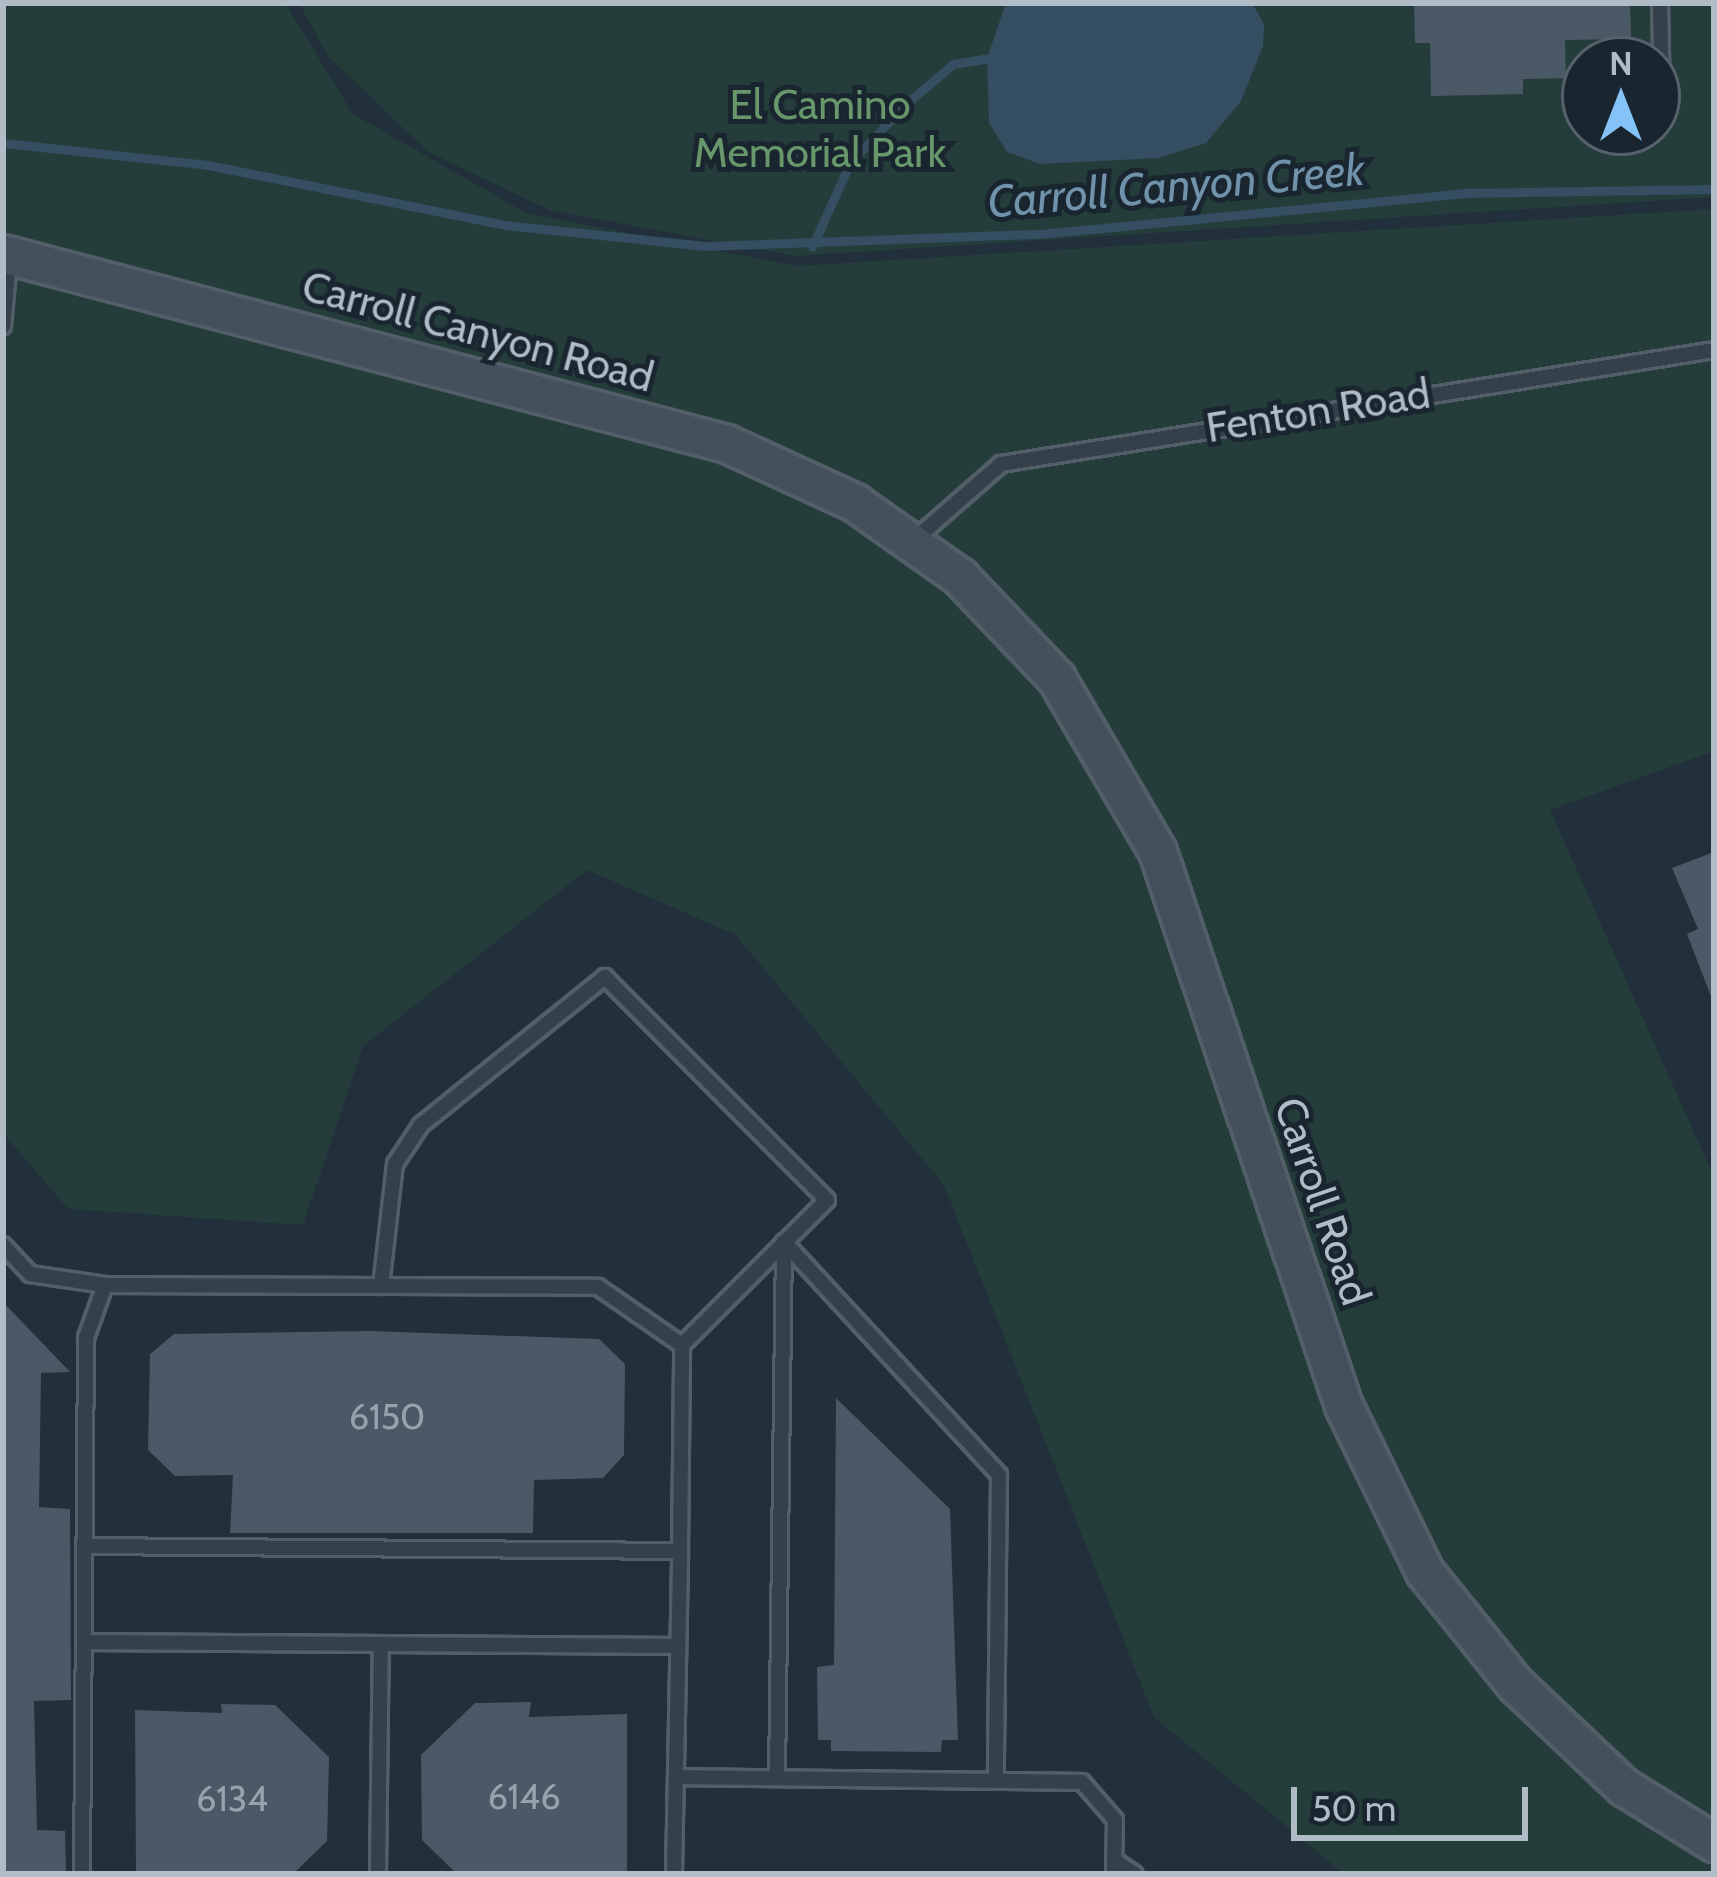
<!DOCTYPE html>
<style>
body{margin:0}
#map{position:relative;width:1717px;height:1877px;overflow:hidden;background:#21303a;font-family:Cabin,sans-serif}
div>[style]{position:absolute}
.green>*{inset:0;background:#243d3b}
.water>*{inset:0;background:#354e61}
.stream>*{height:9px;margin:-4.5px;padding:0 4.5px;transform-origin:4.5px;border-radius:4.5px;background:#354e61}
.building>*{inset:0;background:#4a5965}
.roads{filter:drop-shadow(3px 0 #535f68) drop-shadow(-3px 0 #535f68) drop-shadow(0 3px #535f68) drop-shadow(0 -3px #535f68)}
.service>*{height:14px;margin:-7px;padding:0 7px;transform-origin:7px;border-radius:7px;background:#35414a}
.secondary>*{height:36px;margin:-18px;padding:0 18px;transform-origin:18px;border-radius:18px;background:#43515d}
span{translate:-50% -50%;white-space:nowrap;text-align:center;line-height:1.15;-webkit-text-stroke:10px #1a262f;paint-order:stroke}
.number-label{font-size:36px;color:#96a3ae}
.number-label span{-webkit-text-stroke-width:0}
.park-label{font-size:42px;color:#67976a}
.street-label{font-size:42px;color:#b0bcc6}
.water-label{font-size:45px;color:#7092aa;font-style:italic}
.frame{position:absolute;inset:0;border:6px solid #b0bcc6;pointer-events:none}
.north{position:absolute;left:1561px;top:36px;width:120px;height:120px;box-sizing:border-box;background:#1a262f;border:3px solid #56626b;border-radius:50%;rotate:0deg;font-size:33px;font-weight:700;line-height:48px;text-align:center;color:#b0bcc6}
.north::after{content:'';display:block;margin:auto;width:42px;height:54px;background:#83c3f8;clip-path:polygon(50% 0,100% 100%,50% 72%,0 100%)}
.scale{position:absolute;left:1291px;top:1787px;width:237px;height:54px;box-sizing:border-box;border:6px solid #b0bcc6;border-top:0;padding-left:15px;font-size:36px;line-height:42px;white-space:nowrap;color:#b0bcc6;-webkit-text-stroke:9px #1a262f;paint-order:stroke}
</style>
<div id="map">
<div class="green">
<div style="clip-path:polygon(3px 3px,285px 3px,353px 114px,526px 213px,797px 266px,1714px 209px,1714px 751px,1550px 810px,1714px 1177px,1714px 1874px,1344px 1874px,1154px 1717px,944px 1185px,736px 935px,587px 870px,363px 1046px,303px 1225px,68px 1209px,3px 1133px)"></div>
<div style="clip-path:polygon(evenodd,299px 3px,1714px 3px,1714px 197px,795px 256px,549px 210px,427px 151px,328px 56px,299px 3px,1585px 60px,1657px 60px,1657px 132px,1585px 132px,1585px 60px)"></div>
</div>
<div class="water">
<div style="clip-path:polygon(1006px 3px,1252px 3px,1264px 24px,1263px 46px,1241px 101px,1206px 143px,1159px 158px,1040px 164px,1007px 152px,989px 123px,987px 58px)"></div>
</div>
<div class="stream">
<div style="left:3px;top:143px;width:206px;rotate:6.1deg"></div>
<div style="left:208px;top:165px;width:304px;rotate:11.4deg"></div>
<div style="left:506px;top:225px;width:201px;rotate:6deg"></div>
<div style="left:706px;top:246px;width:335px;rotate:-2.1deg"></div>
<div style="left:1041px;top:234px;width:425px;rotate:-5.5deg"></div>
<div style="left:1464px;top:193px;width:250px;rotate:-0.9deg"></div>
<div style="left:812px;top:247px;width:92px;rotate:-65.7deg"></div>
<div style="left:850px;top:163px;width:81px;rotate:-46.5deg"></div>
<div style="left:906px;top:104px;width:62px;rotate:-40.4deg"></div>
<div style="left:953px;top:64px;width:44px;rotate:-9.2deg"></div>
</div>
<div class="building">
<div style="clip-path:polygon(1414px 3px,1630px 3px,1631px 39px,1565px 40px,1566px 78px,1523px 79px,1523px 94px,1431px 96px,1430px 43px,1415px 43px)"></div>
<div style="clip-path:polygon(1714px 852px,1714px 999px,1712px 999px,1687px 934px,1698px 929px,1672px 868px)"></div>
<div style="clip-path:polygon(3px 1302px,70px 1372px,41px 1373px,39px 1507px,70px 1509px,71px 1700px,34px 1701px,37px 1830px,65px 1831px,66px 1874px,3px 1874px)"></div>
<div style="clip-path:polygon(370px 1331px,599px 1339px,625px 1364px,624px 1455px,603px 1478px,534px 1480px,533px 1533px,230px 1533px,233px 1475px,175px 1476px,148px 1450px,150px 1354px,174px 1334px)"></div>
<div style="clip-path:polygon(836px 1398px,950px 1509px,958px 1740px,942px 1740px,941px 1752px,831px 1751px,831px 1740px,818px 1740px,817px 1667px,834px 1665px)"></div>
<div style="clip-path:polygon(531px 1702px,529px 1717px,627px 1714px,627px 1874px,457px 1874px,422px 1840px,421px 1755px,475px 1703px)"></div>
<div style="clip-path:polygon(221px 1704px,275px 1705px,329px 1757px,327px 1841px,293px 1874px,136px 1874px,135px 1710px,222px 1713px)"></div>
</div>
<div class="roads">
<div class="service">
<div style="left:1660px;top:3px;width:98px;rotate:88.8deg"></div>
<div style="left:3px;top:326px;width:65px;rotate:-84.7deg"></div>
<div style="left:914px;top:540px;width:116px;rotate:-41.1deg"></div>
<div style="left:1001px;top:464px;width:722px;rotate:-9.08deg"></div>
<div style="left:784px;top:1242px;width:317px;rotate:47.3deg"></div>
<div style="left:999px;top:1475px;width:306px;rotate:90.6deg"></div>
<div style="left:3px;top:1245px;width:40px;rotate:47deg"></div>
<div style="left:30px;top:1274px;width:76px;rotate:8.3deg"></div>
<div style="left:105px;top:1285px;width:493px;rotate:0.2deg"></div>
<div style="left:598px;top:1287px;width:102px;rotate:34.6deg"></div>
<div style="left:682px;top:1345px;width:205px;rotate:-45deg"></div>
<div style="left:827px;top:1200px;width:315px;rotate:-134.9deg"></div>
<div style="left:605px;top:977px;width:236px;rotate:141.2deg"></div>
<div style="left:421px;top:1125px;width:47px;rotate:123.7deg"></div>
<div style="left:395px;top:1164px;width:123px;rotate:96.5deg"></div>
<div style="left:85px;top:1546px;width:595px;rotate:0.48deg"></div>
<div style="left:680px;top:1551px;width:206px;rotate:-89.4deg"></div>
<div style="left:84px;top:1642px;width:297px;rotate:0.4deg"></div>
<div style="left:676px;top:1777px;width:406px;rotate:0.7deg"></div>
<div style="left:1082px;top:1782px;width:50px;rotate:49deg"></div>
<div style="left:1115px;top:1820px;width:54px;rotate:91.1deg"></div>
<div style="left:777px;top:1778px;width:535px;rotate:-89.25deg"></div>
<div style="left:1114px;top:1860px;width:25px;rotate:34deg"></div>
<div style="left:82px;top:1874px;width:536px;rotate:-89.57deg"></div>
<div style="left:86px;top:1338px;width:56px;rotate:-70.3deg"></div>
<div style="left:378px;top:1874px;width:230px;rotate:-89.3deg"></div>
<div style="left:381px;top:1644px;width:297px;rotate:0.4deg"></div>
<div style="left:674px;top:1874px;width:323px;rotate:-88.9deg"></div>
</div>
<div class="secondary">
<div style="left:3px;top:254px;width:749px;rotate:14.7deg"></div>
<div style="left:727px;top:444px;width:141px;rotate:24.7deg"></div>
<div style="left:855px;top:503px;width:128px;rotate:35.2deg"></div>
<div style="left:960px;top:577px;width:141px;rotate:46.4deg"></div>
<div style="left:1057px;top:679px;width:200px;rotate:59.7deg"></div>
<div style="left:1158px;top:852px;width:584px;rotate:71.44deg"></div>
<div style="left:1344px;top:1406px;width:185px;rotate:64deg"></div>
<div style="left:1425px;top:1572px;width:145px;rotate:51.2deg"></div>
<div style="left:1516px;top:1685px;width:149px;rotate:43.4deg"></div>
<div style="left:1624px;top:1787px;width:106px;rotate:31.9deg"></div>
</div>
</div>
<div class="number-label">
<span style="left:387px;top:1417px">6150</span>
<span style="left:524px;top:1797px">6146</span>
<span style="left:232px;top:1799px">6134</span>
</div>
<div class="park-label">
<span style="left:820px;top:128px">El Camino<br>Memorial Park</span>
</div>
<div class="street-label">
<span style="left:478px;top:331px;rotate:15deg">Carroll Canyon Road</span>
<span style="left:1318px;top:410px;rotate:-9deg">Fenton Road</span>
<span style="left:1323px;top:1201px;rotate:71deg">Carroll Road</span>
</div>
<div class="water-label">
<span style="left:1176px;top:186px;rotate:-5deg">Carroll Canyon Creek</span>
</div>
<div class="frame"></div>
<div class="north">N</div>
<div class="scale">50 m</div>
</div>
